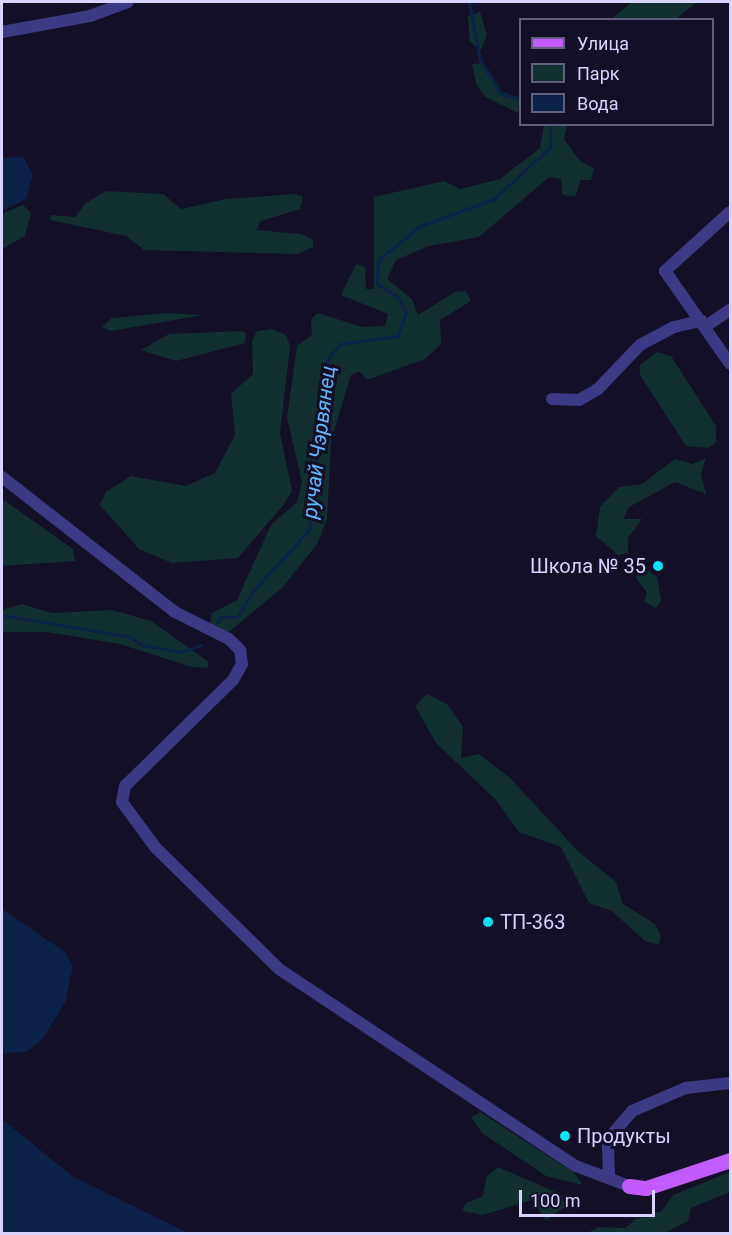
<!DOCTYPE html>
<meta charset="utf-8">
<style>
body{margin:0}
#map{position:relative;width:732px;height:1235px;overflow:hidden;background:#130f26;font-family:Roboto,sans-serif}
div>[style]{position:absolute}
.green>*{inset:0;background:#12302f}
.water>*{inset:0;background:#0c2248}
.stream>*{height:3px;margin:-1.5px;padding:0 1.5px;transform-origin:1.5px;border-radius:1.5px;background:#0c2248}
.minor>*{height:12px;margin:-6px;padding:0 6px;transform-origin:6px;border-radius:6px;background:#3d3a85}
.major>*{height:15px;margin:-7.5px;padding:0 7.5px;transform-origin:7.5px;border-radius:7.5px;background:#c25bff}
.dots>*{width:16px;height:16px;translate:-50% -50%;box-sizing:border-box;border:3px solid #130f26;border-radius:50%}
span{translate:-50% -50%;white-space:nowrap;text-align:center;line-height:1.15;-webkit-text-stroke:6px #130f26;paint-order:stroke}
.poi-label{font-size:20px;color:#d9d4ff}
.right{translate:-100% -50%;text-align:right}
.left{translate:0 -50%;text-align:left}
.water-label{font-size:21px;color:#62b6ff;font-style:italic}
.frame{position:absolute;inset:0;border:3px solid #d9d4ff;pointer-events:none}
.legend{position:absolute;left:519px;top:18px;width:195px;height:108px;box-sizing:border-box;background:#130f26;border:2px solid #625e7d;margin:0;padding:8px 10px;list-style:none;font-size:18px;color:#d9d4ff}
.legend li{display:flex;align-items:center;gap:12px;height:30px}
.legend b{width:30px;border:2px solid #625e7d}
.scale{position:absolute;left:519px;top:1190px;width:136px;height:27px;box-sizing:border-box;border:3px solid #d9d4ff;border-top:0;padding-left:8px;font-size:18px;line-height:21px;white-space:nowrap;color:#d9d4ff;-webkit-text-stroke:4px #130f26;paint-order:stroke}
</style>
<div id="map">
<div class="green">
<div style="clip-path:polygon(632px 2px,697px 2px,676px 19px,611px 19px)"></div>
<div style="clip-path:polygon(480px 12px,487px 35px,481px 50px,470px 42px,468px 16px)"></div>
<div style="clip-path:polygon(484px 63px,502px 92px,520px 98px,518px 113px,485px 97px,476px 84px,472px 64px)"></div>
<div style="clip-path:polygon(544px 125px,567px 125px,564px 139px,579px 160px,594px 169px,591px 180px,581px 180px,575px 197px,562px 194px,561px 179px,549px 177px,479px 237px,429px 246px,396px 260px,387px 279px,412px 299px,418px 315px,455px 292px,466px 291px,471px 301px,440px 320px,441px 344px,425px 359px,367px 380px,359px 371px,351px 375px,331px 441px,327px 519px,317px 544px,283px 587px,224px 636px,210px 624px,212px 613px,237px 600px,271px 525px,297px 502px,302px 482px,287px 418px,297px 346px,312px 335px,311px 319px,318px 313px,362px 327px,385px 326px,388px 314px,341px 295px,356px 264px,365px 267px,366px 289px,374px 289px,374px 197px,444px 181px,460px 189px,500px 179px,540px 148px)"></div>
<div style="clip-path:polygon(107px 191px,163px 194px,181px 209px,226px 199px,295px 194px,303px 197px,300px 209px,261px 221px,256px 230px,301px 234px,313px 240px,313px 247px,297px 254px,144px 250px,126px 236px,50px 220px,51px 215px,75px 217px,86px 203px)"></div>
<div style="clip-path:polygon(23px 205px,31px 213px,25px 236px,2px 249px,2px 214px)"></div>
<div style="clip-path:polygon(167px 313px,203px 315px,111px 331px,102px 327px,112px 318px)"></div>
<div style="clip-path:polygon(272px 329px,286px 335px,290px 346px,280px 433px,292px 491px,284px 504px,238px 558px,172px 563px,139px 549px,100px 505px,106px 492px,131px 476px,186px 486px,215px 473px,235px 435px,231px 394px,253px 374px,252px 341px,257px 331px)"></div>
<div style="clip-path:polygon(240px 331px,246px 333px,245px 343px,176px 361px,141px 350px,169px 334px)"></div>
<div style="clip-path:polygon(657px 352px,671px 356px,716px 426px,716px 442px,708px 448px,686px 446px,640px 375px,640px 365px)"></div>
<div style="clip-path:polygon(706px 458px,701px 474px,706px 494px,675px 482px,629px 507px,623px 519px,642px 519px,628px 538px,628px 553px,618px 555px,596px 536px,600px 507px,619px 487px,642px 484px,675px 459px,693px 464px)"></div>
<div style="clip-path:polygon(2px 499px,73px 549px,75px 561px,2px 566px)"></div>
<div style="clip-path:polygon(641px 565px,657px 577px,661px 600px,656px 608px,644px 602px,647px 593px,636px 578px)"></div>
<div style="clip-path:polygon(22px 604px,52px 613px,112px 610px,151px 621px,209px 662px,207px 668px,192px 667px,120px 644px,46px 632px,2px 632px,2px 610px)"></div>
<div style="clip-path:polygon(427px 694px,447px 704px,463px 727px,461px 758px,479px 754px,509px 777px,579px 852px,616px 882px,623px 904px,655px 924px,661px 936px,659px 945px,645px 941px,612px 911px,589px 903px,561px 847px,519px 832px,496px 800px,436px 743px,415px 706px)"></div>
<div style="clip-path:polygon(480px 1112px,573px 1172px,583px 1185px,546px 1176px,482px 1133px,471px 1117px)"></div>
<div style="clip-path:polygon(498px 1167px,560px 1194px,566px 1206px,546px 1220px,532px 1200px,483px 1215px,462px 1211px,466px 1203px,483px 1196px,487px 1176px)"></div>
<div style="clip-path:polygon(730px 1172px,730px 1192px,691px 1208px,688px 1221px,665px 1233px,588px 1233px,598px 1227px,625px 1228px,636px 1219px,662px 1211px,673px 1195px)"></div>
</div>
<div class="water">
<div style="clip-path:polygon(23px 157px,33px 175px,26px 199px,2px 211px,2px 158px)"></div>
<div style="clip-path:polygon(2px 909px,65px 952px,73px 966px,65px 1003px,42px 1039px,26px 1052px,2px 1053px)"></div>
<div style="clip-path:polygon(2px 1119px,72px 1176px,188px 1233px,2px 1233px)"></div>
</div>
<div class="stream">
<div style="left:469px;top:2px;width:59px;rotate:79.3deg"></div>
<div style="left:480px;top:60px;width:39px;rotate:59deg"></div>
<div style="left:500px;top:93px;width:21px;rotate:19deg"></div>
<div style="left:2px;top:615px;width:131px;rotate:9.7deg"></div>
<div style="left:131px;top:637px;width:14px;rotate:36deg"></div>
<div style="left:142px;top:645px;width:40px;rotate:10deg"></div>
<div style="left:181px;top:652px;width:21px;rotate:-19deg"></div>
<div style="left:214px;top:628px;width:13px;rotate:-61deg"></div>
<div style="left:220px;top:617px;width:17px"></div>
<div style="left:237px;top:617px;width:31px;rotate:-58deg"></div>
<div style="left:253px;top:591px;width:83px;rotate:-47.4deg"></div>
<div style="left:309px;top:530px;width:171px;rotate:-84deg"></div>
<div style="left:327px;top:360px;width:21px;rotate:-51deg"></div>
<div style="left:340px;top:344px;width:58px;rotate:-8deg"></div>
<div style="left:397px;top:336px;width:25px;rotate:-69deg"></div>
<div style="left:406px;top:313px;width:18px;rotate:-117deg"></div>
<div style="left:398px;top:297px;width:25px;rotate:-148deg"></div>
<div style="left:377px;top:284px;width:24px;rotate:-88deg"></div>
<div style="left:378px;top:260px;width:54px;rotate:-39deg"></div>
<div style="left:420px;top:226px;width:79px;rotate:-20deg"></div>
<div style="left:494px;top:199px;width:76px;rotate:-42.9deg"></div>
<div style="left:550px;top:147px;width:23px;rotate:-90deg"></div>
</div>
<div class="minor">
<div style="left:2px;top:32px;width:89px;rotate:-10.3deg"></div>
<div style="left:90px;top:16px;width:40px;rotate:-20.2deg"></div>
<div style="left:730px;top:212px;width:88px;rotate:137.8deg"></div>
<div style="left:665px;top:271px;width:113px;rotate:55deg"></div>
<div style="left:706px;top:326px;width:29px;rotate:-34deg"></div>
<div style="left:552px;top:399px;width:27px;rotate:2deg"></div>
<div style="left:579px;top:400px;width:22px;rotate:-30deg"></div>
<div style="left:598px;top:389px;width:61px;rotate:-46.3deg"></div>
<div style="left:640px;top:345px;width:38px;rotate:-28deg"></div>
<div style="left:674px;top:327px;width:28px;rotate:-13deg"></div>
<div style="left:2px;top:477px;width:219px;rotate:38deg"></div>
<div style="left:175px;top:612px;width:60px;rotate:26.6deg"></div>
<div style="left:229px;top:639px;width:16px;rotate:45deg"></div>
<div style="left:240px;top:650px;width:14px;rotate:82deg"></div>
<div style="left:242px;top:664px;width:18px;rotate:119deg"></div>
<div style="left:233px;top:680px;width:151px;rotate:135.5deg"></div>
<div style="left:125px;top:786px;width:16px;rotate:101deg"></div>
<div style="left:122px;top:802px;width:56px;rotate:53.7deg"></div>
<div style="left:155px;top:847px;width:174px;rotate:44.5deg"></div>
<div style="left:279px;top:969px;width:356px;rotate:33.6deg"></div>
<div style="left:576px;top:1166px;width:57px;rotate:20.7deg"></div>
<div style="left:609px;top:1176px;width:37px;rotate:-92deg"></div>
<div style="left:608px;top:1139px;width:37px;rotate:-49deg"></div>
<div style="left:632px;top:1111px;width:59px;rotate:-23.1deg"></div>
<div style="left:686px;top:1088px;width:44px;rotate:-6.5deg"></div>
</div>
<div class="major">
<div style="left:629px;top:1186px;width:17px;rotate:7deg"></div>
<div style="left:646px;top:1188px;width:89px;rotate:-18.4deg"></div>
</div>
<div class="dots">
<div style="left:658px;top:566px;background:#00e5ff"></div>
<div style="left:488px;top:922px;background:#00e5ff"></div>
<div style="left:565px;top:1136px;background:#00e5ff"></div>
</div>
<div class="poi-label">
<span class="right" style="left:646px;top:566px">Школа № 35</span>
<span class="left" style="left:500px;top:922px">ТП-363</span>
<span class="left" style="left:577px;top:1136px">Продукты</span>
</div>
<div class="water-label">
<span style="left:319px;top:442px;rotate:-83deg">ручай Чэрвянец</span>
</div>
<div class="frame"></div>
<ul class="legend">
<li><b style="height:8px;background:#c25bff"></b>Улица</li>
<li><b style="height:16px;background:#12302f"></b>Парк</li>
<li><b style="height:16px;background:#0c2248"></b>Вода</li>
</ul>
<div class="scale">100 m</div>
</div>
